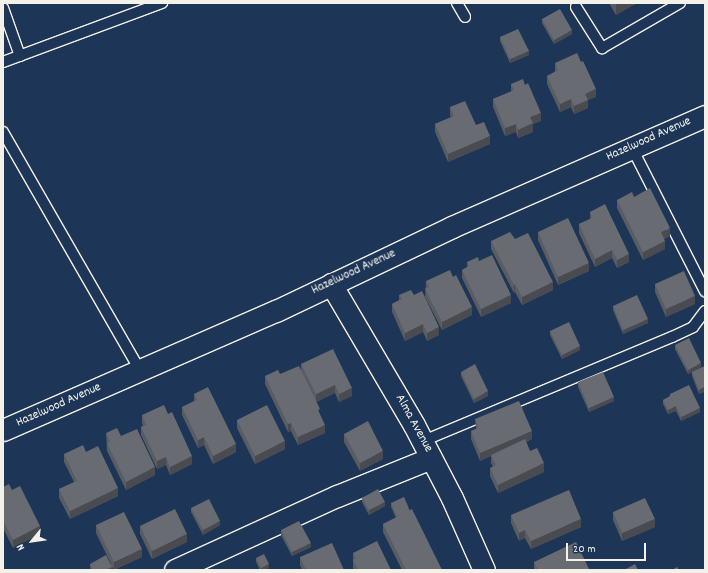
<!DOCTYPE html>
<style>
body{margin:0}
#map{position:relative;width:708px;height:573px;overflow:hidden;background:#1d3557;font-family:Dekko,sans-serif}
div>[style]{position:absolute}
.roads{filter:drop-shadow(1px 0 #f4f1e8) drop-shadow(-1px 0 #f4f1e8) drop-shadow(0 1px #f4f1e8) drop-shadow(0 -1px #f4f1e8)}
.service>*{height:10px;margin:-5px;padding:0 5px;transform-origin:5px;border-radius:5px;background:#1d3557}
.minor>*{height:21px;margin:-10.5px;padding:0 10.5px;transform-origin:10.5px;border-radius:10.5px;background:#1d3557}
.wall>*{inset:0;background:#595c62}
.shaded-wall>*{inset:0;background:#494b50}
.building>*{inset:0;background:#686b72}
span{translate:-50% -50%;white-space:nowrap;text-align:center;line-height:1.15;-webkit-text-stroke:4px #1d3557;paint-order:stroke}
.street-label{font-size:13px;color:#f4f1e8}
.frame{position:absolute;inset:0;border:4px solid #f4f1e8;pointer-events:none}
.north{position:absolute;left:12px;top:521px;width:40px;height:40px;-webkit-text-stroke:3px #1d3557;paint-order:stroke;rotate:241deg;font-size:11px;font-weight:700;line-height:16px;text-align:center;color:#f4f1e8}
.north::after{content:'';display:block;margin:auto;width:14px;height:18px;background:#f4f1e8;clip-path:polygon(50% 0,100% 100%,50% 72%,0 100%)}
.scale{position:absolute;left:566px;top:543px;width:80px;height:18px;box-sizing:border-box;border:2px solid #f4f1e8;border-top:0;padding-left:5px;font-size:12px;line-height:14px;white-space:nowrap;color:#f4f1e8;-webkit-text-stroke:3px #1d3557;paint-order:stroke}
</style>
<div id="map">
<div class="roads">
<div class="service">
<div style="left:457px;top:3px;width:16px;rotate:60deg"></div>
<div style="left:576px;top:7px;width:49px;rotate:57.6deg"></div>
<div style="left:602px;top:48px;width:90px;rotate:-30deg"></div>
<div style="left:3px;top:8px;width:51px;rotate:70.5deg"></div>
<div style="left:3px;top:62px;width:170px;rotate:-20.4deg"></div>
<div style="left:3px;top:132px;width:275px;rotate:60.1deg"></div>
<div style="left:632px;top:148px;width:161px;rotate:63deg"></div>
<div style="left:423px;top:441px;width:270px;rotate:-22.7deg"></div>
<div style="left:672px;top:337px;width:23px;rotate:-25deg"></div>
<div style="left:693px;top:327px;width:20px;rotate:-53deg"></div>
</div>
<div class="minor">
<div style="left:331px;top:284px;width:164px;rotate:59.5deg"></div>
<div style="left:414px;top:425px;width:82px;rotate:62.5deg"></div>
<div style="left:452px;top:498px;width:79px;rotate:66deg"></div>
<div style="left:3px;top:430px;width:298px;rotate:-23.6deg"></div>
<div style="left:276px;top:311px;width:195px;rotate:-25.5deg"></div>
<div style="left:452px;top:227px;width:276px;rotate:-23.7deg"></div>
<div style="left:175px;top:570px;width:178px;rotate:-24.6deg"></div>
<div style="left:337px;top:496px;width:101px;rotate:-22deg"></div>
</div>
</div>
<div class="wall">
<div style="clip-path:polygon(609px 3px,637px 3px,616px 15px)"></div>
<div style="clip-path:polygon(542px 19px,572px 34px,554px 44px,542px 23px)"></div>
<div style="clip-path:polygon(500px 37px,529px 55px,510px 63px,500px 41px)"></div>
<div style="clip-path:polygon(555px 63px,596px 97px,588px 100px,588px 108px,574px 114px,571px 107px,560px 112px,547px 84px,547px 76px,555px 72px)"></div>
<div style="clip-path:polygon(511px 84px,525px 85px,541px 121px,533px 124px,533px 132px,518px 138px,516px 132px,505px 136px,493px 107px,493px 99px,511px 92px)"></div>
<div style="clip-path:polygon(450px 107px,476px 125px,490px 144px,448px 162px,435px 132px,435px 124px,451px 117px,450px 115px)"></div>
<div style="clip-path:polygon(634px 197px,670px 236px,664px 239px,665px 249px,643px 260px,617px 208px,617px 200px)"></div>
<div style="clip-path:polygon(590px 212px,629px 262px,617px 268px,612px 258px,595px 267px,579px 233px,579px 224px,590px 219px)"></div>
<div style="clip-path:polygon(538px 232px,589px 271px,558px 285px,538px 240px)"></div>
<div style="clip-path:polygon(515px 239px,553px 290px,522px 305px,515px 292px,514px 293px,491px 249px,491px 241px)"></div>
<div style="clip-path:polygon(479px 261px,511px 303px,481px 317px,462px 278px,462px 270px,467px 267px,467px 262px)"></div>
<div style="clip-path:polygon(453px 277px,472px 315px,442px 330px,425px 297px,426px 281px)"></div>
<div style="clip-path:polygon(655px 284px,695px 304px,666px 317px,655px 292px)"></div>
<div style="clip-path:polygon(399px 295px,414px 295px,439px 335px,427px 341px,423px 332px,405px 341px,392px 312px,392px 304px,399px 300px)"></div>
<div style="clip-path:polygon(613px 306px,648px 323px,623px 334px,613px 310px)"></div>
<div style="clip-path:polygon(550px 331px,580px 350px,562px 359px,550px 335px)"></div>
<div style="clip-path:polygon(675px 345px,701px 367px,688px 374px,675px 349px)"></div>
<div style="clip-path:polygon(301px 364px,352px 396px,339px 402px,335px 393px,316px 402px,325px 433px,298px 445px,291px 431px,288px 432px,265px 384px,265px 376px,280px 374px,301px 370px)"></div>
<div style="clip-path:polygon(705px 366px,699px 394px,692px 376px,692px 372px)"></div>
<div style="clip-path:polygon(461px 372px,488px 396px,474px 403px,461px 376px)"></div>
<div style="clip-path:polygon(578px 382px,614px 401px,589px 412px,578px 387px)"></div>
<div style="clip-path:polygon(194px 394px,236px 452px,213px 464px,204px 445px,198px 448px,182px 415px,182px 407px,194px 401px)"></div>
<div style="clip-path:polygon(670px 394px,700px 412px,681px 421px,676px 411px,668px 414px,663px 404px,663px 400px,670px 397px)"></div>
<div style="clip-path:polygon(168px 414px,192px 464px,170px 475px,166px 465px,157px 469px,141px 435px,141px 427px,143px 426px,142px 423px,142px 415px)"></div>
<div style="clip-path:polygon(475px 419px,532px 439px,526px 442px,530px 451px,544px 472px,498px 493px,490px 476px,490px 468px,493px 467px,491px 463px,491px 456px,480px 461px,471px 439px,471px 431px,476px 429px)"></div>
<div style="clip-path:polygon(237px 420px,285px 449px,255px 464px,237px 428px)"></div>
<div style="clip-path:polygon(106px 433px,121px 436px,155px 475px,126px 490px,107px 451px)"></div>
<div style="clip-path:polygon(344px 434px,383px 459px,360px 471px,344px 442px)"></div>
<div style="clip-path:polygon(86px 452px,118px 496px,70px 519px,59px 498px,59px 489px,74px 482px,64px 462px,64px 454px)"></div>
<div style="clip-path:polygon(3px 487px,12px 490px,40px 534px,13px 548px,3px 528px)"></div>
<div style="clip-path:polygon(362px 498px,385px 506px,369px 515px,362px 502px)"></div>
<div style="clip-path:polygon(391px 503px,410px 511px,442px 570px,402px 570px,383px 532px,383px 524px,396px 518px,391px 507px)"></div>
<div style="clip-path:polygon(191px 508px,220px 525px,203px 535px,191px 512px)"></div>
<div style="clip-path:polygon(613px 512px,655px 527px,622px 541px,613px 520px)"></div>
<div style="clip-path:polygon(511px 515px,581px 527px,531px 549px,525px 538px,519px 541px,511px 523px)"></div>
<div style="clip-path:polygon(96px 525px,142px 557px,114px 570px,112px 567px,112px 570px,91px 570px,90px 568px,90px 564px,111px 564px,96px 533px)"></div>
<div style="clip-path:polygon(140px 526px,187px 542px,152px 559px,140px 534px)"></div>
<div style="clip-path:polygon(281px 530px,311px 547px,292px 556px,281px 535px)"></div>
<div style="clip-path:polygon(353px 553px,391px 570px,354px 570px,353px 568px)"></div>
<div style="clip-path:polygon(300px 557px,344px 570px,302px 570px,300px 565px)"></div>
<div style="clip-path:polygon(256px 558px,269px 568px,264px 570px,260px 570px,256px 562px)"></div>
<div style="clip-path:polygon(534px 562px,589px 570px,534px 570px)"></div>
</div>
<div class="shaded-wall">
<div style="clip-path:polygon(618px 3px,637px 3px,616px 15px,616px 4px)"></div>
<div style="clip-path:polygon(572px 30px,572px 34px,554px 44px,554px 40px)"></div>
<div style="clip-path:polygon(529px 51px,529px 55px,510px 63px,510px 59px)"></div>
<div style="clip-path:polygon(596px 89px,596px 97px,588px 100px,588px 108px,574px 114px,574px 106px,585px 94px)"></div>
<div style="clip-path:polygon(571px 99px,571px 107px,560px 112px,560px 104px)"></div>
<div style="clip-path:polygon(541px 113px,541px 121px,533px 124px,533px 132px,518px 138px,518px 130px,530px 117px)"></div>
<div style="clip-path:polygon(516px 124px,516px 132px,505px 136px,505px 128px)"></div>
<div style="clip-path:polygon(490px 136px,490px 144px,448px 162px,448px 154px)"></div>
<div style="clip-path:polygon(670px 228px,670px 236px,661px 240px,661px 232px)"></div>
<div style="clip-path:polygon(665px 241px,665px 249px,643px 260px,643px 252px)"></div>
<div style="clip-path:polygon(612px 250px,612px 258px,595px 267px,595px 259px)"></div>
<div style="clip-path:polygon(629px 254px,629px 262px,617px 268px,617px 260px)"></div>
<div style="clip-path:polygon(589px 263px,589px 271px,558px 285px,558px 277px)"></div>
<div style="clip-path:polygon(553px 282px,553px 290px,522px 305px,522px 297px)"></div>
<div style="clip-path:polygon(515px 284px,515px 292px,514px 293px,514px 285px)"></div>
<div style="clip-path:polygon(511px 295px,511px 303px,481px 317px,481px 309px)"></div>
<div style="clip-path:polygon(695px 296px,695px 304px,666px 317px,666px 309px)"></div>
<div style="clip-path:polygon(472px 307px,472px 315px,442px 330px,442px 322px)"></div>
<div style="clip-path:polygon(648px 319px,648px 323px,623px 334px,623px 330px)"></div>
<div style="clip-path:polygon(423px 324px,423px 332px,405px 341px,405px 333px)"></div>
<div style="clip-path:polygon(439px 327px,439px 335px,427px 341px,427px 333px)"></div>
<div style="clip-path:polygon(580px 346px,580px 350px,562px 359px,562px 355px)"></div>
<div style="clip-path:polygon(701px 363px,701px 367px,688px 374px,688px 370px)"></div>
<div style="clip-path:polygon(335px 385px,335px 393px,316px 402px,316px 394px)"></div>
<div style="clip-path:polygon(705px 387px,705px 392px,699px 394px,699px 390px)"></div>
<div style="clip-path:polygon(352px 388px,352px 396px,339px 402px,339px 394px)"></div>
<div style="clip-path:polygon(488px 391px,488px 396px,474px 403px,474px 399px)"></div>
<div style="clip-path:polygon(614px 397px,614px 401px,589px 412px,589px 408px)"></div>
<div style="clip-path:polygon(676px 406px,676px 411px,668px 414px,668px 410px)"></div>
<div style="clip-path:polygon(700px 408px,700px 412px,681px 421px,681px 417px)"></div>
<div style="clip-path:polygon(291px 423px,291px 431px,288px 432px,288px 424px)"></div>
<div style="clip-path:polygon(325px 425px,325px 433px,298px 445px,298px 437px)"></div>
<div style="clip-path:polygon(532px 431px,532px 439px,491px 456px,491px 455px,491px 456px,480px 461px,480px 453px)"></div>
<div style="clip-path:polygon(204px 437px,204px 445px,198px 448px,198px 440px)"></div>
<div style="clip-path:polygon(285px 441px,285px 449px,255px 464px,255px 456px)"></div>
<div style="clip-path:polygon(236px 444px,236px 452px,213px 464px,213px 456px)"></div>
<div style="clip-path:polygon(383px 451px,383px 459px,360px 471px,360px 463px)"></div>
<div style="clip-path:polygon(192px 456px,192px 464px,170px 475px,170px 467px)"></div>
<div style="clip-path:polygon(166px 457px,166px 465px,157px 469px,157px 461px)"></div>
<div style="clip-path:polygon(544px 463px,544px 472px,498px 493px,498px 485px)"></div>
<div style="clip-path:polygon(155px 467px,155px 475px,126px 490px,126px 482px)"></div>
<div style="clip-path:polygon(118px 488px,118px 496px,70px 519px,70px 511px)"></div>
<div style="clip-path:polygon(385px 502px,385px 506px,369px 515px,369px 510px)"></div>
<div style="clip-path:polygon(581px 519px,581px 527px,531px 549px,531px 541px)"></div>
<div style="clip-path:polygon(655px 519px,655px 527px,622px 541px,622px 533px)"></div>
<div style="clip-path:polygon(220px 521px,220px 525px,203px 535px,203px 530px)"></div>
<div style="clip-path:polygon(40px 526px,40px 534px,13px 548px,13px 540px)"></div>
<div style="clip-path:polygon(525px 530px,525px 538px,519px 541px,519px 533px)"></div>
<div style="clip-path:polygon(187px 534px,187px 542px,152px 559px,152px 551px)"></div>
<div style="clip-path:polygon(311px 543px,311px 547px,292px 556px,292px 552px)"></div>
<div style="clip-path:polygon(142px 549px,142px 557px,114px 570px,114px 562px)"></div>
<div style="clip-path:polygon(269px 564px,269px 568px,264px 570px,261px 570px,261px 568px)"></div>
<div style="clip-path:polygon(112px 567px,112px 570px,105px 570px)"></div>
</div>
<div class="building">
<div style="clip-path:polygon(560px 9px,572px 30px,554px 40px,542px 19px)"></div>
<div style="clip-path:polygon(518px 29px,529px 51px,510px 59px,500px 37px)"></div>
<div style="clip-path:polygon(577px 53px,581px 62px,583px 61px,596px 89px,585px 94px,588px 100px,574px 106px,571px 99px,560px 104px,547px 76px,558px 70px,555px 63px)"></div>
<div style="clip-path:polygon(523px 79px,525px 85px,528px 83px,541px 113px,530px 117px,533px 123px,518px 130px,516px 124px,505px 128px,493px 99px,514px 90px,511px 84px)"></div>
<div style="clip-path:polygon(465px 101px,476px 125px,484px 122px,490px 136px,448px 154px,435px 124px,454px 116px,450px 107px)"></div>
<div style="clip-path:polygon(650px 188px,670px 228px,661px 232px,665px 241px,643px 252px,617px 200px,632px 192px,634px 197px)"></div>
<div style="clip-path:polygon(605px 204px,629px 254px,617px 260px,612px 250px,595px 259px,579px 224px,592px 218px,590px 212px)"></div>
<div style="clip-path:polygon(568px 218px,589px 263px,558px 277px,538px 232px)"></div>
<div style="clip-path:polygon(510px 232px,515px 239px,528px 233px,553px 282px,522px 297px,515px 284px,514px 285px,491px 241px)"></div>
<div style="clip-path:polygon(492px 255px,511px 295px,481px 309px,462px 270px,469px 266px,467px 262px,478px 257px,479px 261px)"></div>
<div style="clip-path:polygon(450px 270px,453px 277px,456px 275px,472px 307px,442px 322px,425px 289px,429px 287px,426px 281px)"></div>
<div style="clip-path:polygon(684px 271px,695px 296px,666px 309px,655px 284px)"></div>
<div style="clip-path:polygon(411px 290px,414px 295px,422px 291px,439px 327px,427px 333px,423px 324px,405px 333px,392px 304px,402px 299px,399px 295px)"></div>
<div style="clip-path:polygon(637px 295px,648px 319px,623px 330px,613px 306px)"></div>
<div style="clip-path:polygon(569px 322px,580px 346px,562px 355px,550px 331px)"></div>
<div style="clip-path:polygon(689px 338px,701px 363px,688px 370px,675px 345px)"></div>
<div style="clip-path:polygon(333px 349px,352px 388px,339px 394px,335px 385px,316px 394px,301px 364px)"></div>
<div style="clip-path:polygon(475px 364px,488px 391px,474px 399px,461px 372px)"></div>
<div style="clip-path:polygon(299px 366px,320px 409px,318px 410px,325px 425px,298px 437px,291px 423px,288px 424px,265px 376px,278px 370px,280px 374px)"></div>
<div style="clip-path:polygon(705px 366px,705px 387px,699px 390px,692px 372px)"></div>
<div style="clip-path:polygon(603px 372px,614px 397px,589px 408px,578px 382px)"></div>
<div style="clip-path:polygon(689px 385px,700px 408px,681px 417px,676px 406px,668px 410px,663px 400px,670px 396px,670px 394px)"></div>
<div style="clip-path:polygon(208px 387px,236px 444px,213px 456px,204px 437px,198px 440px,182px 407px,197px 400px,194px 394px)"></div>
<div style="clip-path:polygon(519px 401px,532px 431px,480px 453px,471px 431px,478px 428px,475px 419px)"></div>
<div style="clip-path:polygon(164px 405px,168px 414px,172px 412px,192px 456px,170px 467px,166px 457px,157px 461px,141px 427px,146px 425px,142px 415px)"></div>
<div style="clip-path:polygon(267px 405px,285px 441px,255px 456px,237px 420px)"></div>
<div style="clip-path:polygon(368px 421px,383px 451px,360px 463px,344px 434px)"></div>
<div style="clip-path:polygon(117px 428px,121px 436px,137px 429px,155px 467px,126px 482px,107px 443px,110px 442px,106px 433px)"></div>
<div style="clip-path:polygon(525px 439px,530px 451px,537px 448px,544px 463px,498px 485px,490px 468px,496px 465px,491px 455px)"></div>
<div style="clip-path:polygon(83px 445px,86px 452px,98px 446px,118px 488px,70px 511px,59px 489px,77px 481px,64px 454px)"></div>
<div style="clip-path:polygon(9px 484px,12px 490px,20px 486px,40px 526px,13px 540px,3px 520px,3px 487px)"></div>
<div style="clip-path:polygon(378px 489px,385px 502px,369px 510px,362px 498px)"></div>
<div style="clip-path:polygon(569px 490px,581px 519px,531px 541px,525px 530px,519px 533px,511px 515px)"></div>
<div style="clip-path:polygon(404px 497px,410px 511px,397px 517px,391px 503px)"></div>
<div style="clip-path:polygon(645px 498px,655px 519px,622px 533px,613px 512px)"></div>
<div style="clip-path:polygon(209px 499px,220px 521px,203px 530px,191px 508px)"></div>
<div style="clip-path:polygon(175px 509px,187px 534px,152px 551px,140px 526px)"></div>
<div style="clip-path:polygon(412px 509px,442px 570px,406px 570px,383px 524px)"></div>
<div style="clip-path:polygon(124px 512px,142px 549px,114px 562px,96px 525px)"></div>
<div style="clip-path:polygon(299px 521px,311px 543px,292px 552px,281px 530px)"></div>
<div style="clip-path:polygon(377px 541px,391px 570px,358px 570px,353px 560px,356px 558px,353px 553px)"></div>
<div style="clip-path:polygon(576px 542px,589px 569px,587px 570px,538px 570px,534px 562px)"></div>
<div style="clip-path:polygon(332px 543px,344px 570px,306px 570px,300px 557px)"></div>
<div style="clip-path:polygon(264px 554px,269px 564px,261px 568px,256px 558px)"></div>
<div style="clip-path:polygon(106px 555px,112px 567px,105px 570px,93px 570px,90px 564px)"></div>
<div style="clip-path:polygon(635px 564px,638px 570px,626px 570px,626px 569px)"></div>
<div style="clip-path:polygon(677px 567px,679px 570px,672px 570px)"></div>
</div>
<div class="street-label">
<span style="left:649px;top:140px;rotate:-24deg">Hazelwood Avenue</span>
<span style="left:354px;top:273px;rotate:-25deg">Hazelwood Avenue</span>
<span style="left:59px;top:406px;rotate:-24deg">Hazelwood Avenue</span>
<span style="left:413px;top:424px;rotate:61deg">Alma Avenue</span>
</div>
<div class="frame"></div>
<div class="north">N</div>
<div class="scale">20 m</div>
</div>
